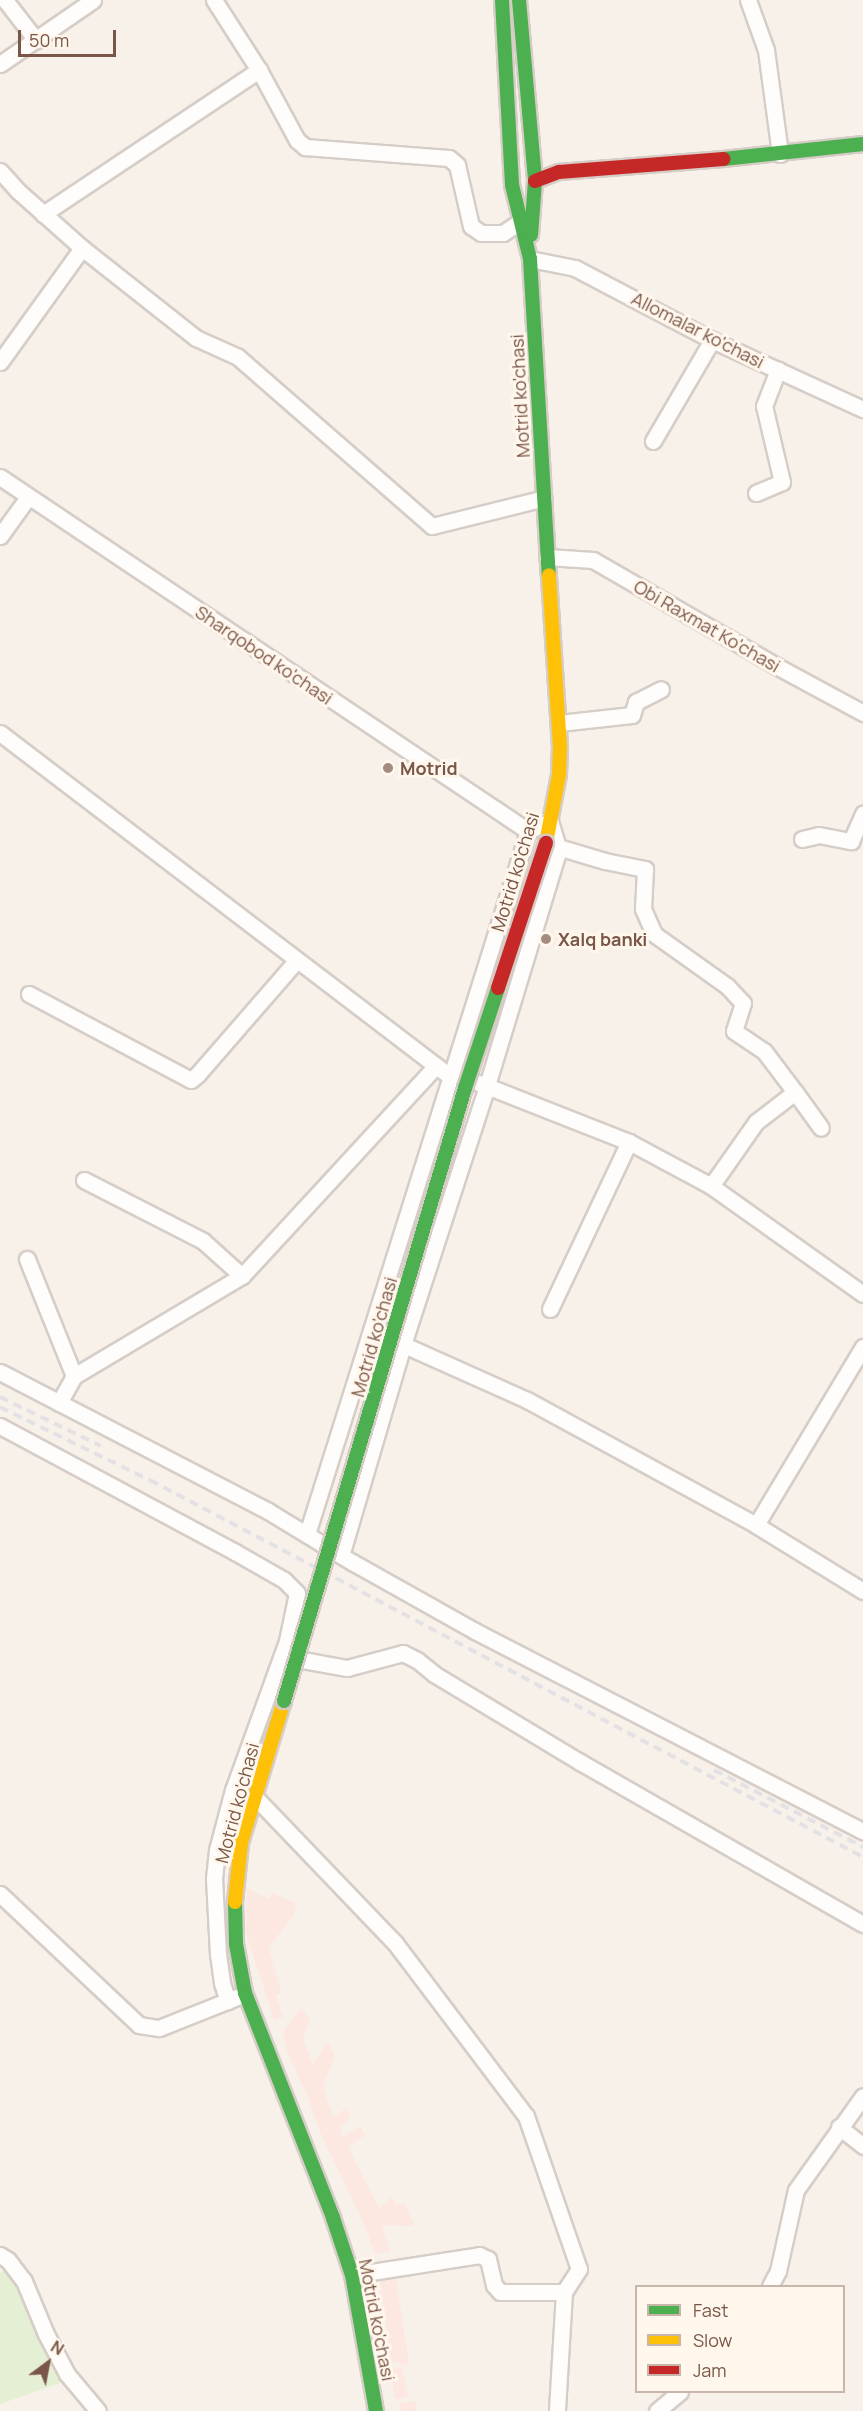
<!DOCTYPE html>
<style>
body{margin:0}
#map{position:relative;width:863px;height:2411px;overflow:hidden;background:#f8f1ea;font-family:Manrope,sans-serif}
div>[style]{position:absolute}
.commercial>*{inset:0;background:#fce8e0}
.green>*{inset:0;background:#e5efd3}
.roads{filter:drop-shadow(2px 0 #d6cdc7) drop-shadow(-2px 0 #d6cdc7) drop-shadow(0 2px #d6cdc7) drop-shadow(0 -2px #d6cdc7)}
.street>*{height:15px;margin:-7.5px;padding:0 7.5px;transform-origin:7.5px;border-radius:7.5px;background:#fefdfc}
.fast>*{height:14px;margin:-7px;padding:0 7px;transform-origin:7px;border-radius:7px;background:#4caf50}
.slow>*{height:14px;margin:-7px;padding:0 7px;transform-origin:7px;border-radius:7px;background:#ffc107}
.jam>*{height:14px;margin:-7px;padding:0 7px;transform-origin:7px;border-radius:7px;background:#c62828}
.rail>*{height:4px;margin-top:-2px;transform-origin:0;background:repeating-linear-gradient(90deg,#e4e1e5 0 9px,transparent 0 15px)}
.bridges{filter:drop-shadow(2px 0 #d7cbc5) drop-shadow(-2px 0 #d7cbc5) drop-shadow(0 2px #d7cbc5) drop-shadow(0 -2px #d7cbc5)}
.fast-bridge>*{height:14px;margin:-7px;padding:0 7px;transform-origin:7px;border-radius:7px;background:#4caf50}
.jam-bridge>*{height:14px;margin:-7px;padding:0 7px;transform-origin:7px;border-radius:7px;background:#c62828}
.dots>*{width:16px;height:16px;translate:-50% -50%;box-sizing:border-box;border:3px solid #fff6ec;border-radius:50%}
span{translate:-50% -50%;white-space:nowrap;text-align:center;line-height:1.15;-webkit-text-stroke:6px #fff6ec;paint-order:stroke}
.street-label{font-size:18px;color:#795647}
.poi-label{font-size:18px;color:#795647;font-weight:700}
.left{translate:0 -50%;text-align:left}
.legend{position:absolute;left:635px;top:2285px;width:210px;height:108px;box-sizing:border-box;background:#fff6ec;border:2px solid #c9b6aa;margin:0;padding:8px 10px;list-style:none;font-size:18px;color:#795647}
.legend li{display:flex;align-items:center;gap:12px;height:30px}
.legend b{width:30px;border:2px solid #c9b6aa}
.north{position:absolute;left:18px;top:2333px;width:60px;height:60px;-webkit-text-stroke:4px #fff6ec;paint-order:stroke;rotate:32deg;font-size:16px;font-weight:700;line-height:24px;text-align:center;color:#795647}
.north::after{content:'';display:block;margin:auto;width:21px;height:27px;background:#795647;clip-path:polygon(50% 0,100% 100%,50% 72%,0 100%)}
.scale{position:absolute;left:18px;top:30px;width:98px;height:27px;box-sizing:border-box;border:3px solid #795647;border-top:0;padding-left:8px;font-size:18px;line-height:21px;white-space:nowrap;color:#795647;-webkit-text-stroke:4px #fff6ec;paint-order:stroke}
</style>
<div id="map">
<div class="commercial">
<div style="clip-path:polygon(247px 1888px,268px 1899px,273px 1893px,296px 1904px,294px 1915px,269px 1947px,281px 1993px,276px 1995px,283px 2017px,274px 2020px,246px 1933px)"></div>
<div style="clip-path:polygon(301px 2008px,310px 2020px,303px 2039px,313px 2064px,327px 2042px,335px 2055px,323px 2086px,333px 2117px,347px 2108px,351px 2116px,340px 2127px,342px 2137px,360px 2126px,365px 2135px,348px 2147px,379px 2208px,392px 2197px,396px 2204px,405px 2203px,414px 2226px,382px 2225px,390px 2252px,375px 2254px,364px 2224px,320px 2132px,305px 2090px,287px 2052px,283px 2032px)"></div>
<div style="clip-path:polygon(395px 2272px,409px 2364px,402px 2366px,399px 2362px,391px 2362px,379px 2274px)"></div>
<div style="clip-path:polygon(402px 2367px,408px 2397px,395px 2399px,390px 2369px)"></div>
<div style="clip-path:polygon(415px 2401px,417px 2411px,401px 2411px,400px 2403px)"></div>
</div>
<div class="green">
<div style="clip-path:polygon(11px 2264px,60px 2383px,0 2404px,0 2273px)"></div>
</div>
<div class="roads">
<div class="street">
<div style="left:5px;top:0;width:51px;rotate:52.2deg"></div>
<div style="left:214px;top:0;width:83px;rotate:57.3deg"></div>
<div style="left:259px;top:70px;width:80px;rotate:61.5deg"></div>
<div style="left:297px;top:140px;width:11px;rotate:41deg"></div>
<div style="left:305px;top:147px;width:144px;rotate:4.4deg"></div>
<div style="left:449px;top:158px;width:11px;rotate:41deg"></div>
<div style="left:457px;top:165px;width:63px;rotate:77.1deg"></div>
<div style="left:471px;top:226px;width:12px;rotate:35deg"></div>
<div style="left:481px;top:233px;width:22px"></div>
<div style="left:503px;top:233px;width:22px;rotate:-34deg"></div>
<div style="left:748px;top:0;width:53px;rotate:70.2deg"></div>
<div style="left:766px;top:50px;width:105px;rotate:82.3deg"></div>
<div style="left:0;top:64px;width:113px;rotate:-34.5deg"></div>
<div style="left:0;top:171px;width:27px;rotate:48deg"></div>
<div style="left:18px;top:191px;width:86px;rotate:41.7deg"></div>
<div style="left:82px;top:248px;width:145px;rotate:38.3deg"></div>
<div style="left:196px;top:338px;width:46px;rotate:24.3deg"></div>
<div style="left:238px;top:357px;width:257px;rotate:41.1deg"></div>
<div style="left:432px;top:526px;width:115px;rotate:-14deg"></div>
<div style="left:43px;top:214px;width:260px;rotate:-33.7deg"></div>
<div style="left:530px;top:259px;width:46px;rotate:11.3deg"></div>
<div style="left:575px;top:268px;width:155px;rotate:27.7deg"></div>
<div style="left:712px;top:340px;width:166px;rotate:24.6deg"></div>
<div style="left:0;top:362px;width:140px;rotate:-54.3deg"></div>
<div style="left:653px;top:441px;width:117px;rotate:-59.7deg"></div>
<div style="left:0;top:477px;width:636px;rotate:33.84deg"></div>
<div style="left:756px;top:493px;width:28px;rotate:-23deg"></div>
<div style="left:782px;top:482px;width:78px;rotate:-103.3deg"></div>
<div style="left:764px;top:406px;width:39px;rotate:-69deg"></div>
<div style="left:0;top:536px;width:48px;rotate:-54.3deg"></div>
<div style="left:547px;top:557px;width:46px;rotate:3.7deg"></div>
<div style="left:593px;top:560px;width:214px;rotate:30deg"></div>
<div style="left:778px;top:667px;width:97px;rotate:28.4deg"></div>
<div style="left:559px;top:723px;width:73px;rotate:-6.3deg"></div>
<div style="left:632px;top:715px;width:14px;rotate:-73deg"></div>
<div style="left:636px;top:702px;width:28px;rotate:-27deg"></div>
<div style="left:0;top:733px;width:579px;rotate:37.35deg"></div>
<div style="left:802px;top:839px;width:17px;rotate:-13deg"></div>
<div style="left:819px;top:835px;width:33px;rotate:11deg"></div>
<div style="left:851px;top:841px;width:30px;rotate:-66deg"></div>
<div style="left:558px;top:847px;width:49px;rotate:16.6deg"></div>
<div style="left:605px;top:861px;width:41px;rotate:11.3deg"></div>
<div style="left:645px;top:869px;width:40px;rotate:92.9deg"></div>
<div style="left:643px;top:909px;width:27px;rotate:66deg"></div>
<div style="left:654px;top:934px;width:90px;rotate:35.5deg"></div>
<div style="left:727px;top:986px;width:23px;rotate:47deg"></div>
<div style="left:743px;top:1003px;width:29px;rotate:108deg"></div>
<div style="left:734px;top:1031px;width:36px;rotate:34deg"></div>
<div style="left:764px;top:1051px;width:51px;rotate:52.9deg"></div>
<div style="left:795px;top:1092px;width:49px;rotate:142.4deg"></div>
<div style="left:756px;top:1122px;width:78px;rotate:125.1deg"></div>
<div style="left:29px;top:994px;width:183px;rotate:28deg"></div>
<div style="left:191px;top:1080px;width:8px;rotate:-40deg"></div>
<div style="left:197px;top:1075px;width:152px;rotate:-49deg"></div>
<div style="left:479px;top:1083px;width:161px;rotate:21.5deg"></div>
<div style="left:629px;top:1142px;width:93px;rotate:28.2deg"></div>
<div style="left:711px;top:1186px;width:186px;rotate:35.4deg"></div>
<div style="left:795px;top:1092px;width:44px;rotate:54.2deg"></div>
<div style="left:84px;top:1180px;width:134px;rotate:27.1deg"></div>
<div style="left:203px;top:1241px;width:52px;rotate:41.9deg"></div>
<div style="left:27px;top:1259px;width:126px;rotate:68.1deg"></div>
<div style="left:550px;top:1309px;width:185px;rotate:-64.7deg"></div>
<div style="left:395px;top:1341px;width:145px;rotate:24.1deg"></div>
<div style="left:527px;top:1400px;width:261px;rotate:28.6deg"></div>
<div style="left:756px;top:1525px;width:126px;rotate:31.7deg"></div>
<div style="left:0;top:1372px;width:302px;rotate:27.4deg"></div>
<div style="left:268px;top:1511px;width:98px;rotate:31.3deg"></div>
<div style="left:352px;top:1562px;width:141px;rotate:29.3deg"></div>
<div style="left:475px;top:1631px;width:437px;rotate:27.3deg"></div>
<div style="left:59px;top:1403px;width:31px;rotate:-61deg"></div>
<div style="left:74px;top:1376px;width:196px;rotate:-30.8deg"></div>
<div style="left:242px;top:1276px;width:286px;rotate:-47.3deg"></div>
<div style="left:0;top:1426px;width:267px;rotate:28.2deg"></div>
<div style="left:235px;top:1552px;width:56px;rotate:29.7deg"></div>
<div style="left:284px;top:1580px;width:18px;rotate:45deg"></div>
<div style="left:297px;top:1593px;width:49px;rotate:101.8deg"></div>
<div style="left:287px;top:1641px;width:158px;rotate:109.9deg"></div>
<div style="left:233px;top:1790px;width:62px;rotate:104.9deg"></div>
<div style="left:217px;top:1850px;width:28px;rotate:96deg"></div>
<div style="left:214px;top:1878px;width:76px;rotate:87deg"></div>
<div style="left:218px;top:1954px;width:29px;rotate:82deg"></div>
<div style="left:222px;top:1983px;width:19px;rotate:72deg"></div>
<div style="left:756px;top:1525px;width:208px;rotate:-59deg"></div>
<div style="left:307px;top:1534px;width:737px;rotate:-72.55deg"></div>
<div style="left:528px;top:831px;width:24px;rotate:-24deg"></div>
<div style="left:550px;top:821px;width:27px;rotate:73deg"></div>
<div style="left:558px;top:847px;width:8px;rotate:97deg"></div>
<div style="left:557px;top:855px;width:241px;rotate:106.9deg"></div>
<div style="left:487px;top:1086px;width:272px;rotate:108deg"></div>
<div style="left:403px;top:1345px;width:219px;rotate:106.4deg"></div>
<div style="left:297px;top:1659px;width:51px;rotate:10.2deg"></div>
<div style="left:347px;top:1668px;width:58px;rotate:-15deg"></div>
<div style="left:403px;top:1653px;width:16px;rotate:27deg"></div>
<div style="left:417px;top:1660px;width:22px;rotate:39deg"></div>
<div style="left:434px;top:1674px;width:170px;rotate:31.1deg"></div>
<div style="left:580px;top:1762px;width:326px;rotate:29.8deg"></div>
<div style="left:255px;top:1797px;width:202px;rotate:46.2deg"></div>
<div style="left:395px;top:1943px;width:217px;rotate:52.9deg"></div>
<div style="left:526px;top:2116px;width:162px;rotate:70.9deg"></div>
<div style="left:579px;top:2269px;width:27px;rotate:123deg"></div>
<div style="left:564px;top:2292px;width:119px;rotate:93.4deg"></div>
<div style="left:0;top:1894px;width:191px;rotate:43.3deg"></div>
<div style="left:139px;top:2025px;width:20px;rotate:9deg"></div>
<div style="left:159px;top:2028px;width:84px;rotate:-21.7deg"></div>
<div style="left:839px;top:2127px;width:31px;rotate:38deg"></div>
<div style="left:0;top:2255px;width:9px;rotate:32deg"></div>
<div style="left:8px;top:2260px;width:26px;rotate:53deg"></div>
<div style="left:24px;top:2281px;width:57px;rotate:67.5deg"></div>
<div style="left:46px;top:2334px;width:45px;rotate:62.3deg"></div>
<div style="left:67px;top:2374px;width:48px;rotate:50deg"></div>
<div style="left:352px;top:2275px;width:129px;rotate:-8.9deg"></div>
<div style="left:479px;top:2255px;width:10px;rotate:24deg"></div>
<div style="left:488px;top:2259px;width:27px;rotate:77deg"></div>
<div style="left:494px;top:2285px;width:9px;rotate:49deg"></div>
<div style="left:500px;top:2292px;width:64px"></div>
<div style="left:770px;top:2286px;width:17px;rotate:-62deg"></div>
<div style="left:778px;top:2271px;width:83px;rotate:-77.5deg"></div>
<div style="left:796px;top:2190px;width:115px;rotate:-54.5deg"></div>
<div style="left:657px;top:2411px;width:30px;rotate:-40deg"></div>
</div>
<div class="fast">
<div style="left:502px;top:0;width:185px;rotate:86.9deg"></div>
<div style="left:512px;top:185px;width:76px;rotate:76.3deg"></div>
<div style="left:530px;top:259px;width:317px;rotate:86.6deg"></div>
<div style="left:519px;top:0;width:182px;rotate:84.9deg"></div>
<div style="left:535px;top:181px;width:54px;rotate:94.2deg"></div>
<div style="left:723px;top:159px;width:141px;rotate:-6.1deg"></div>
<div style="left:235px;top:1902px;width:42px;rotate:88.6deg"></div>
<div style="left:236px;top:1944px;width:50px;rotate:79.6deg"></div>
<div style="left:245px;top:1993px;width:242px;rotate:68.6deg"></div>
<div style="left:333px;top:2218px;width:60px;rotate:71.6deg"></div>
<div style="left:352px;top:2275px;width:138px;rotate:80deg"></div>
</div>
<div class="slow">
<div style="left:546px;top:843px;width:69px;rotate:-79.2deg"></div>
<div style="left:559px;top:775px;width:28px;rotate:-88deg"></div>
<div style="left:560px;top:747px;width:172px;rotate:-93.7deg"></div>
<div style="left:235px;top:1902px;width:59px;rotate:-84.2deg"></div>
<div style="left:241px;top:1843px;width:148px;rotate:-73.2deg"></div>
</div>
<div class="jam">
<div style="left:535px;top:181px;width:26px;rotate:-21deg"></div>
<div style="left:559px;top:172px;width:165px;rotate:-4.5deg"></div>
</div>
</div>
<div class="rail">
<div style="left:0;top:1397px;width:112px;rotate:25.9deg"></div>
<div style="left:0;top:1407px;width:167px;rotate:26deg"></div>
<div style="left:150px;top:1480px;width:807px;rotate:27.87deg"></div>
<div style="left:714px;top:1770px;width:168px;rotate:27.3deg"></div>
</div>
<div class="bridges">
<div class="fast-bridge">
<div style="left:284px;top:1701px;width:639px;rotate:-73.55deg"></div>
<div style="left:465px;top:1088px;width:105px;rotate:-71.7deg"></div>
</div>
<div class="jam-bridge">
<div style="left:498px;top:988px;width:153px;rotate:-71.7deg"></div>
</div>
</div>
<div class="dots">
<div style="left:388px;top:768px;background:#a58c80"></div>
<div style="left:546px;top:939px;background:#a58c80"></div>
</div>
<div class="street-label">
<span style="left:698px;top:330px;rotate:27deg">Allomalar ko'chasi</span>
<span style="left:520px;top:396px;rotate:-93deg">Motrid ko'chasi</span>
<span style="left:707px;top:626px;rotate:30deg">Obi Raxmat Ko'chasi</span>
<span style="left:264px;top:655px;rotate:34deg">Sharqobod ko'chasi</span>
<span style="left:515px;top:872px;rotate:-73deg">Motrid ko'chasi</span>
<span style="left:374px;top:1337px;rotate:-74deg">Motrid ko'chasi</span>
<span style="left:237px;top:1803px;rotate:-75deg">Motrid ko'chasi</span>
<span style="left:377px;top:2320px;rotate:79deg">Motrid ko'chasi</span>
</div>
<div class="poi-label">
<span class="left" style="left:400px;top:768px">Motrid</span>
<span class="left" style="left:558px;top:939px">Xalq banki</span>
</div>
<ul class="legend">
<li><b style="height:8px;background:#4caf50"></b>Fast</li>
<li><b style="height:8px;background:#ffc107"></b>Slow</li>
<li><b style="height:8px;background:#c62828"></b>Jam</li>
</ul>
<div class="north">N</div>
<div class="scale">50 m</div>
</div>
